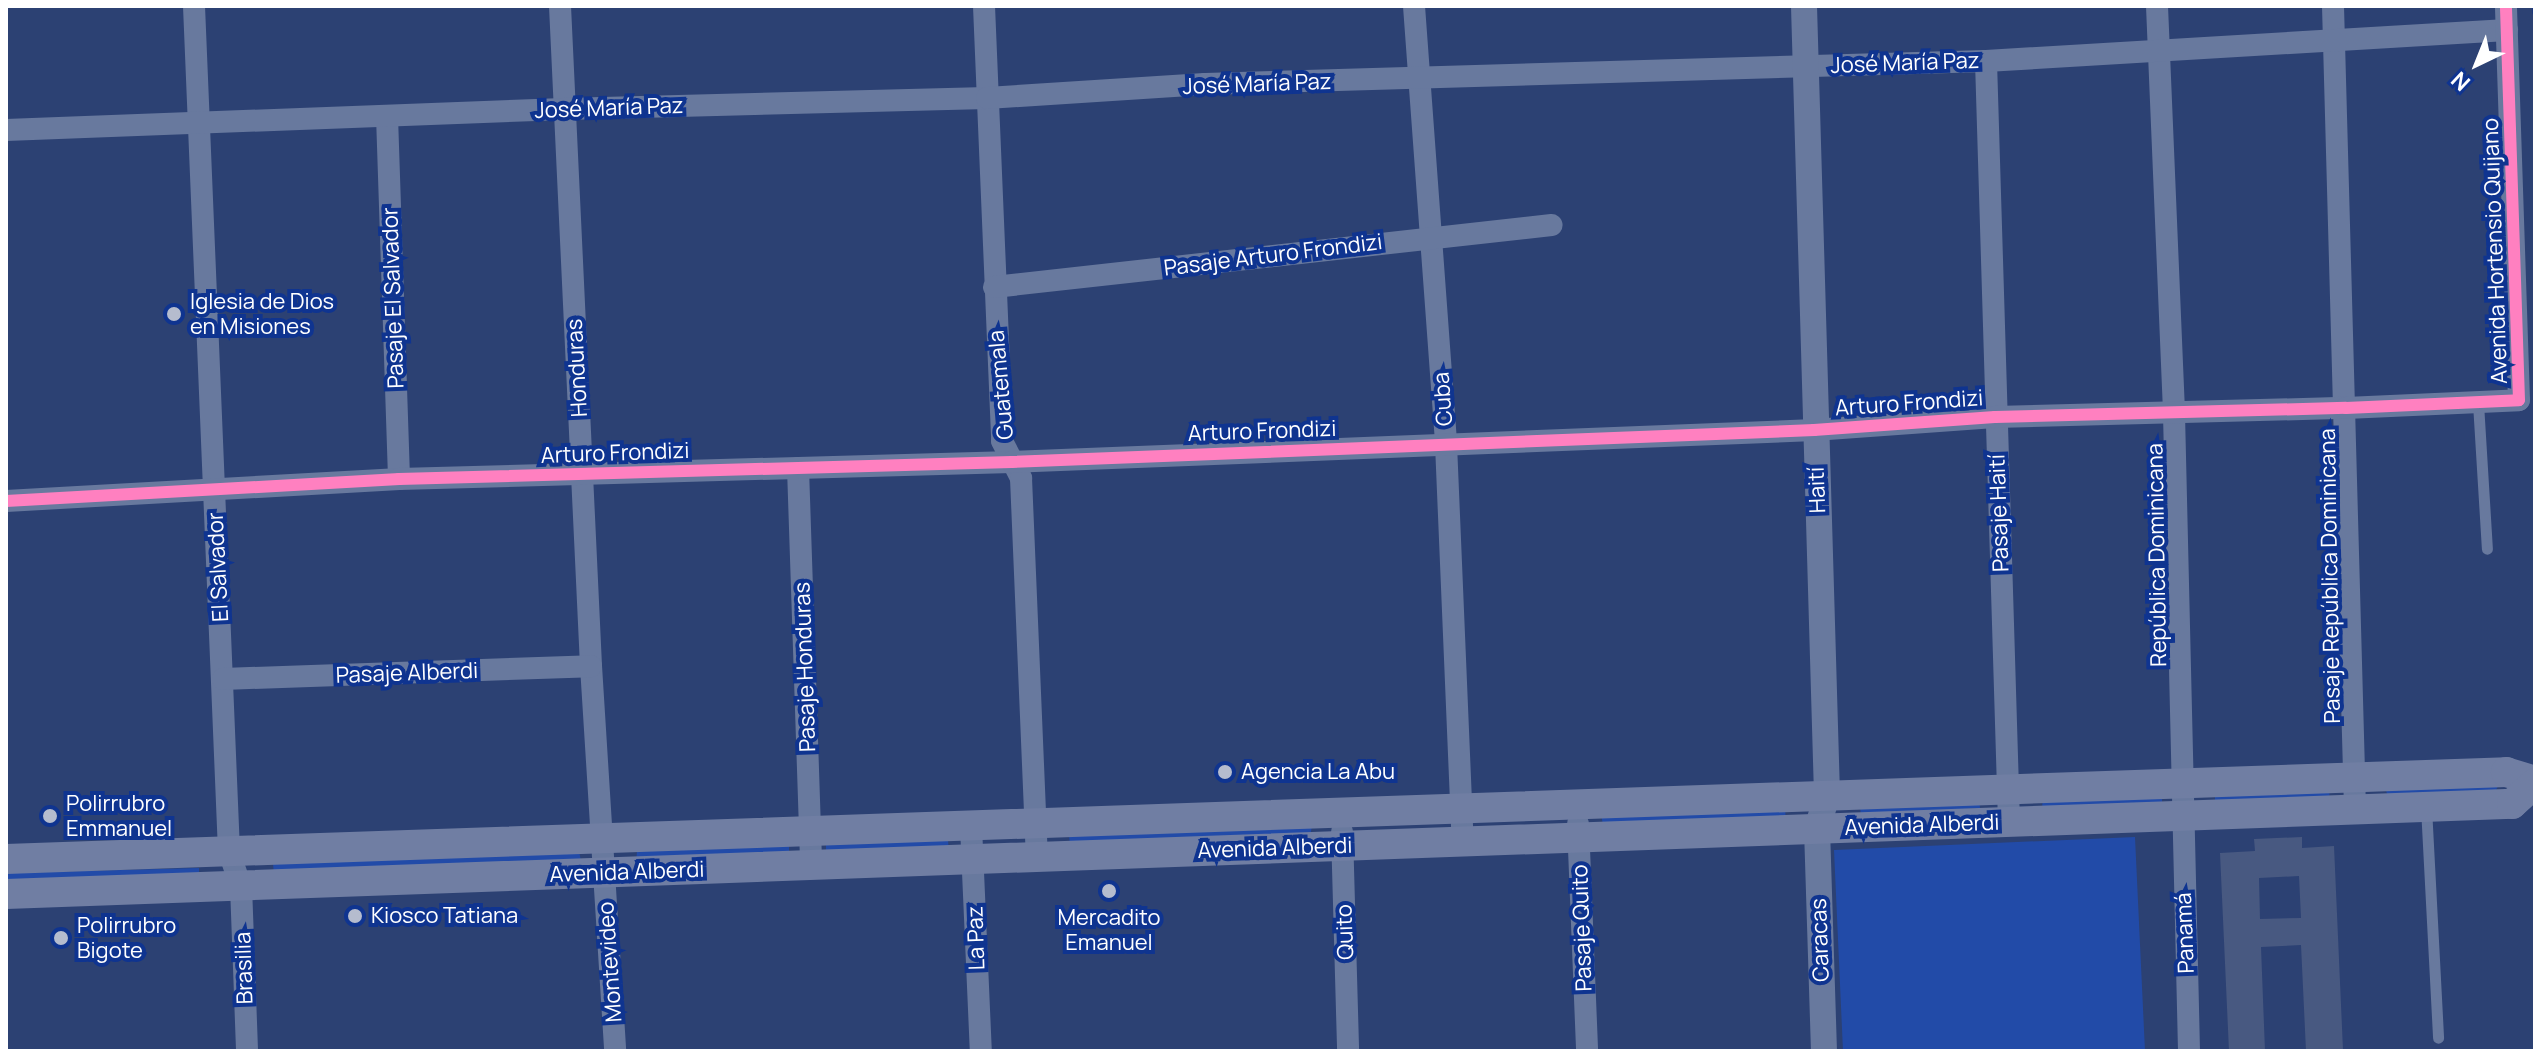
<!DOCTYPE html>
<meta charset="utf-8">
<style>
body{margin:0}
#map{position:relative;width:2541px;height:1057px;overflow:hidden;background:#2c4173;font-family:Manrope,sans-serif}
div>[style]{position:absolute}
.green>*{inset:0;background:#224ba8}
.stream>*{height:6px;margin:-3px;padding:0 3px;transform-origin:3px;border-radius:3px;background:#1d387c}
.building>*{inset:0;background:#485981}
.service>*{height:11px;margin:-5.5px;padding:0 5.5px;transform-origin:5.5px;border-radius:5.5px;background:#68799e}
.minor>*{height:22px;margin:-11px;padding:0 11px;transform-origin:11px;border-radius:11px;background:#68799e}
.tertiary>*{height:26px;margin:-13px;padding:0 13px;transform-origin:13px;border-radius:13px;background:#68799e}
.secondary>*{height:30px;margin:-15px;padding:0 15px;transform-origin:15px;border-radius:15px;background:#707ea3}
.cycleway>*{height:12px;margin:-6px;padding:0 6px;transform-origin:6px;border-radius:6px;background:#ff80c0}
.dots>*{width:22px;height:22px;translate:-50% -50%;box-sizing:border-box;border:4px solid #0f3490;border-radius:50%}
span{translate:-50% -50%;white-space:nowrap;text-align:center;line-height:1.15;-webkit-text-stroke:8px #0f3490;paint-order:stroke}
.street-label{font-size:22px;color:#fff}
.poi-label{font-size:22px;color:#fff}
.left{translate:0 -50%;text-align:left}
.frame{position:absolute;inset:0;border:8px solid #fff;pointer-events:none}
.north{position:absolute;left:2437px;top:24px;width:80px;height:80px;-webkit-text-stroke:6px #0f3490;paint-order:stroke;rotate:223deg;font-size:22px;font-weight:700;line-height:32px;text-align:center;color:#fff}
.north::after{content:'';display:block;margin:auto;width:28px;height:36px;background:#fff;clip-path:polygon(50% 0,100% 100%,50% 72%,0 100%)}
</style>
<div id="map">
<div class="green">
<div style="clip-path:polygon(2499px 784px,2495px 792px,2387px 794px,2386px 790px)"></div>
<div style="clip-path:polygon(2330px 787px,2329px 801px,2215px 804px,2215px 792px)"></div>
<div style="clip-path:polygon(2162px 792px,2162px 805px,2042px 808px,2043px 797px)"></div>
<div style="clip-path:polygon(1979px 797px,1980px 808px,1861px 816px,1860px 806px)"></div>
<div style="clip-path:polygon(1785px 808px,1786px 822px,1603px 825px,1601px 814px)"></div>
<div style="clip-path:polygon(1312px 825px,1310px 838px,1070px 847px,1069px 834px)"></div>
<div style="clip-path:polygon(2135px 837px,2145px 1051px,1843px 1051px,1834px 850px)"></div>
<div style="clip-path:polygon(948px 840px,949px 852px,826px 856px,826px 845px)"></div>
<div style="clip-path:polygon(789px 846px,789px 857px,636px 863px,637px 851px)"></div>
<div style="clip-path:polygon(579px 851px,581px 861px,274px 874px,273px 864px)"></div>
<div style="clip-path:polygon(199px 868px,199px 881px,6px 884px,6px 873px)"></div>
</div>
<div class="stream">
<div style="left:2535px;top:6px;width:6px;rotate:90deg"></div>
</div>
<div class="building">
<div style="clip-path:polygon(evenodd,2302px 837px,2302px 848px,2334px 846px,2343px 1050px,2306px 1051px,2301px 945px,2261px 947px,2265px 1051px,2229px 1051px,2220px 853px,2255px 851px,2254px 839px,2302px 837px,2299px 876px,2301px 918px,2260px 919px,2259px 878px,2299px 876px)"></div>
</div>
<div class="service">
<div style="left:2478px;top:403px;width:146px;rotate:86.5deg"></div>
<div style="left:2426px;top:807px;width:231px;rotate:87deg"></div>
</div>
<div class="minor">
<div style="left:194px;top:6px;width:847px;rotate:87.63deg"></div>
<div style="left:229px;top:852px;width:36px;rotate:71deg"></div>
<div style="left:241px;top:886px;width:165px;rotate:87.9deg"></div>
<div style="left:560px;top:6px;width:661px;rotate:87.31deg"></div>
<div style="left:591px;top:666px;width:386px;rotate:86.4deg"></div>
<div style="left:984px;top:6px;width:435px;rotate:87.6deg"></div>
<div style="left:1002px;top:441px;width:42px;rotate:62.8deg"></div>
<div style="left:1021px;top:478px;width:379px;rotate:87.6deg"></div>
<div style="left:1414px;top:6px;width:439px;rotate:85.8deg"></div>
<div style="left:1446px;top:444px;width:398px;rotate:87.6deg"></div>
<div style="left:2157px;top:6px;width:408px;rotate:87.6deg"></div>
<div style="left:2174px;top:414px;width:637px;rotate:88.65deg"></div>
<div style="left:2333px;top:6px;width:803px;rotate:88.43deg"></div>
<div style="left:1986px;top:61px;width:761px;rotate:88.27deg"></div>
<div style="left:387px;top:116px;width:363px;rotate:88.1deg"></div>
<div style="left:6px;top:130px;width:558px;rotate:-2.16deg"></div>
<div style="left:564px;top:109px;width:423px;rotate:-1.5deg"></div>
<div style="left:987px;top:98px;width:218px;rotate:-3.7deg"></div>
<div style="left:1205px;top:84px;width:781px;rotate:-1.69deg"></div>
<div style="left:1986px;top:61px;width:522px;rotate:-3.41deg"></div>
<div style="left:994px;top:287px;width:561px;rotate:-6.34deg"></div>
<div style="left:798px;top:468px;width:397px;rotate:88.1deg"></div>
<div style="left:6px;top:501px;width:394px;rotate:-3.2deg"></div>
<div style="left:399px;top:479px;width:613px;rotate:-1.59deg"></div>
<div style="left:1012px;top:462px;width:803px;rotate:-2.28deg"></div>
<div style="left:1814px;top:430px;width:181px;rotate:-4.1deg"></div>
<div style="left:1995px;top:417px;width:351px;rotate:-1.5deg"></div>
<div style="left:2346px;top:408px;width:173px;rotate:-2.6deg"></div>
<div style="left:2519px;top:400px;width:394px;rotate:-91.9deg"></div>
<div style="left:223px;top:679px;width:368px;rotate:-2deg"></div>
<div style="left:1578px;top:824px;width:227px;rotate:87.7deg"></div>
<div style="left:971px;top:826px;width:225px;rotate:87.5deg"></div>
<div style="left:1342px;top:832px;width:219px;rotate:88.4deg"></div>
</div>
<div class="tertiary">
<div style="left:1804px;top:6px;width:790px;rotate:88.33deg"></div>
<div style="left:1827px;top:796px;width:34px;rotate:107deg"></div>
<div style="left:1817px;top:829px;width:222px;rotate:88.2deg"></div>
</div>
<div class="secondary">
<div style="left:6px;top:859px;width:2502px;rotate:-1.99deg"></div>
<div style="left:2506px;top:772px;width:30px;rotate:17deg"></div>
<div style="left:6px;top:894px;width:2508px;rotate:-2.06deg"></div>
<div style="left:2512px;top:804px;width:31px;rotate:-42deg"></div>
</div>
<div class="cycleway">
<div style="left:6px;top:501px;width:394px;rotate:-3.2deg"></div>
<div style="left:399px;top:479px;width:613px;rotate:-1.59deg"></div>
<div style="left:1012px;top:462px;width:803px;rotate:-2.28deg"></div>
<div style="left:1814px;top:430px;width:181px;rotate:-4.1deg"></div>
<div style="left:1995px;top:417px;width:351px;rotate:-1.5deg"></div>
<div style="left:2346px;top:408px;width:173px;rotate:-2.6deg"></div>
<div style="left:2519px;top:400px;width:394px;rotate:-91.9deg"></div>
</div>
<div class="dots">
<div style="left:174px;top:314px;background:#b5bcce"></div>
<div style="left:1225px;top:772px;background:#b5bcce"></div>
<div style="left:50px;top:816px;background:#b5bcce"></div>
<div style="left:1109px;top:891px;background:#b5bcce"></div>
<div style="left:355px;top:916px;background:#b5bcce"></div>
<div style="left:61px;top:938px;background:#b5bcce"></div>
</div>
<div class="street-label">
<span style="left:1905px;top:63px;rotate:-2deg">José María Paz</span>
<span style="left:1257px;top:84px;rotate:-2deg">José María Paz</span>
<span style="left:609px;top:108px;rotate:-2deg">José María Paz</span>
<span style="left:2495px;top:251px;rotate:-92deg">Avenida Hortensio Quijano</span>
<span style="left:1273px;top:255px;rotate:-7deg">Pasaje Arturo Frondizi</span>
<span style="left:393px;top:298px;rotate:-92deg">Pasaje El Salvador</span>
<span style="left:577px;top:368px;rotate:-93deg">Honduras</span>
<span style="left:1001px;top:385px;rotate:-95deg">Guatemala</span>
<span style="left:1443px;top:399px;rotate:-94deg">Cuba</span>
<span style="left:1909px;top:403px;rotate:-4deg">Arturo Frondizi</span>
<span style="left:1262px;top:431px;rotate:-2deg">Arturo Frondizi</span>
<span style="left:615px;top:453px;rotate:-2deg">Arturo Frondizi</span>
<span style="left:1817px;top:490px;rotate:-92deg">Haití</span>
<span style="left:1999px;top:513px;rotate:-92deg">Pasaje Haití</span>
<span style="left:2157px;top:555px;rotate:-91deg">República Dominicana</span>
<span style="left:218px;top:567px;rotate:-93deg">El Salvador</span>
<span style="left:2330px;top:576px;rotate:-91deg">Pasaje República Dominicana</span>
<span style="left:805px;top:667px;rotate:-92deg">Pasaje Honduras</span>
<span style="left:407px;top:673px;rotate:-2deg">Pasaje Alberdi</span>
<span style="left:1922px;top:825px;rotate:-2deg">Avenida Alberdi</span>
<span style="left:1275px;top:848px;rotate:-2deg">Avenida Alberdi</span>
<span style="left:627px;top:872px;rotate:-2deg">Avenida Alberdi</span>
<span style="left:1582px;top:928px;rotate:-92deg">Pasaje Quito</span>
<span style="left:1345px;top:932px;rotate:-92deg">Quito</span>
<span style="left:2185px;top:933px;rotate:-92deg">Panamá</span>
<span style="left:976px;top:938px;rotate:-92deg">La Paz</span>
<span style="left:1820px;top:940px;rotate:-92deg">Caracas</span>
<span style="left:610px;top:962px;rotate:-94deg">Montevideo</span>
<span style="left:244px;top:968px;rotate:-92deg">Brasilia</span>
</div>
<div class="poi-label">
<span class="left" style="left:190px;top:314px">Iglesia de Dios<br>en Misiones</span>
<span class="left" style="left:1241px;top:772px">Agencia La Abu</span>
<span class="left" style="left:66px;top:816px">Polirrubro<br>Emmanuel</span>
<span class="left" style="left:371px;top:916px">Kiosco Tatiana</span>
<span style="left:1109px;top:930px">Mercadito<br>Emanuel</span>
<span class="left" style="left:77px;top:938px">Polirrubro<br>Bigote</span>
</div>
<div class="frame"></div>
<div class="north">N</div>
</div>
